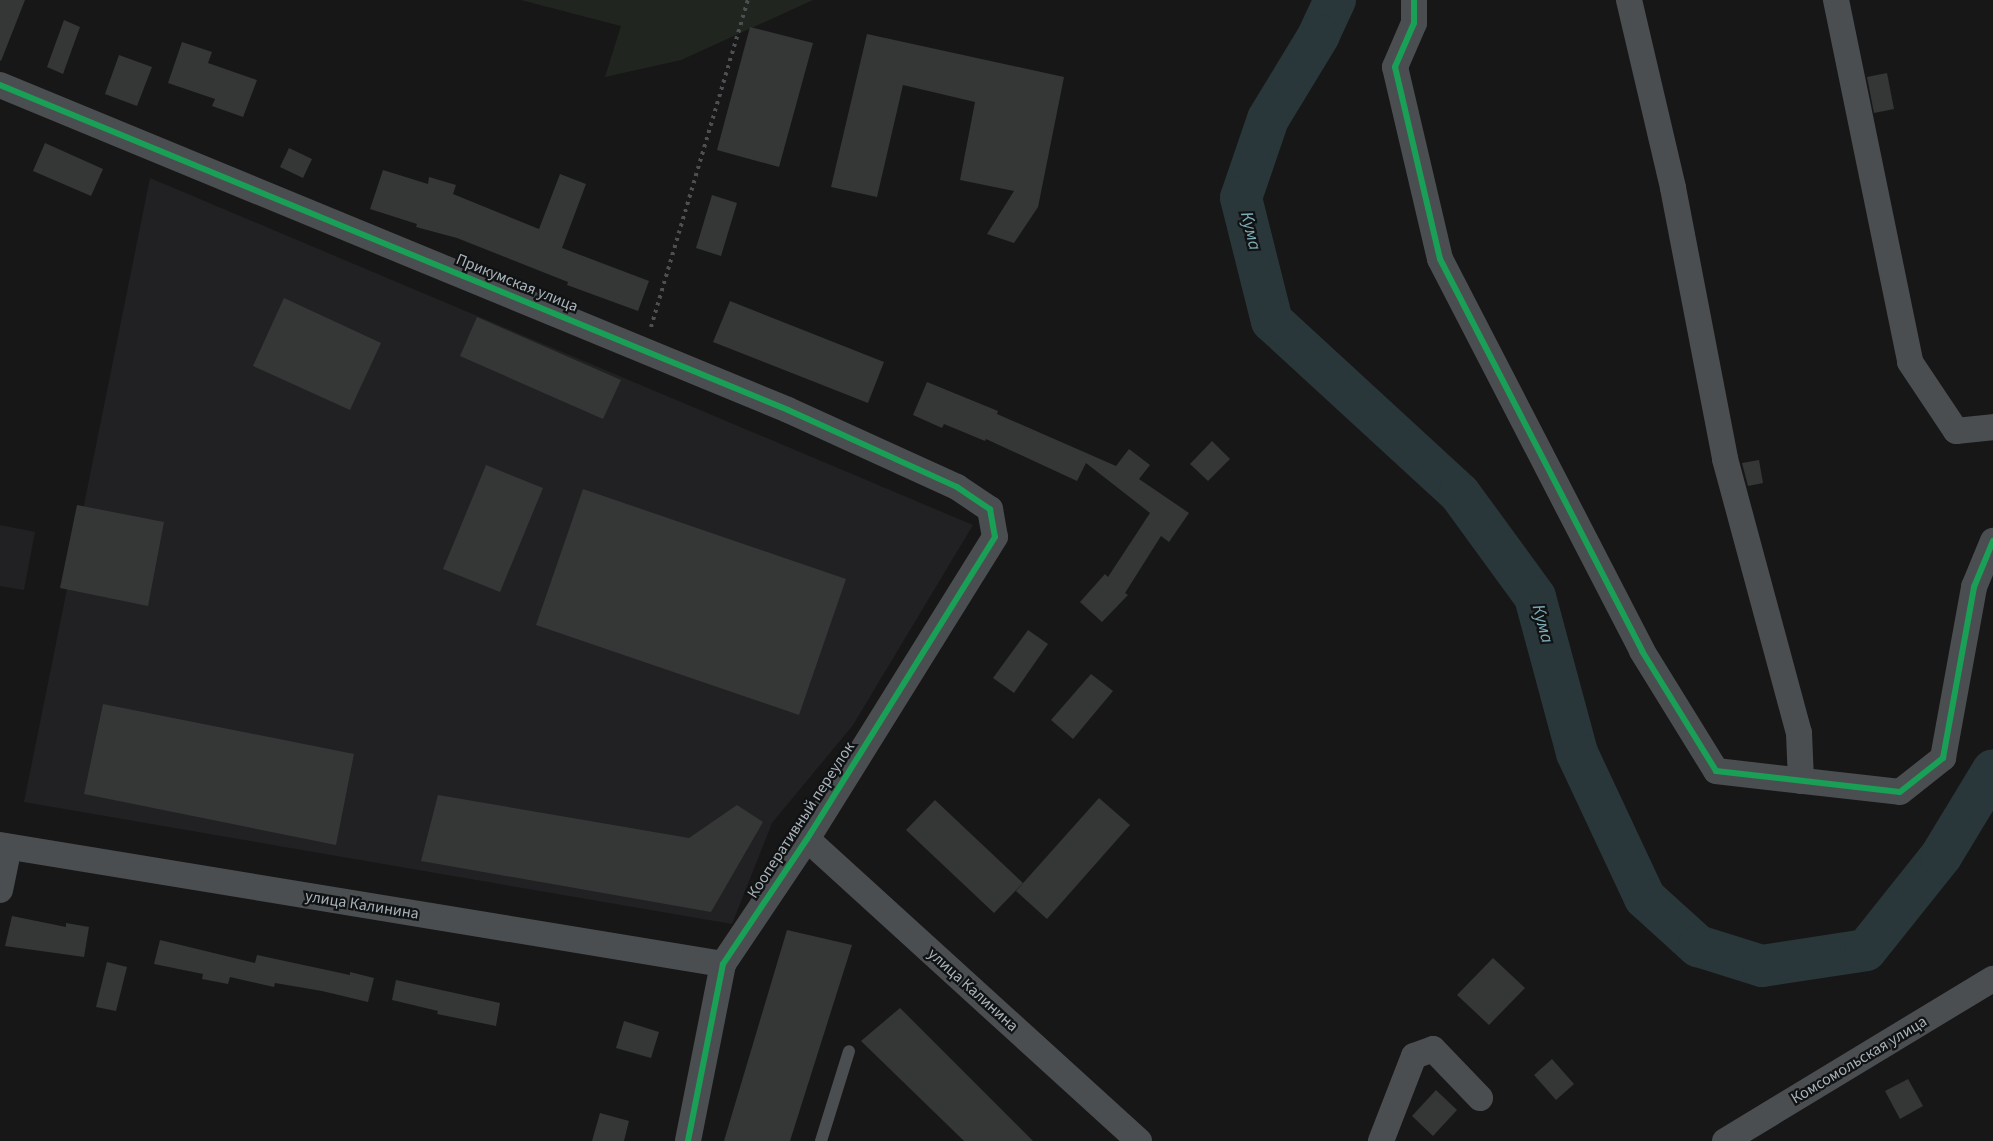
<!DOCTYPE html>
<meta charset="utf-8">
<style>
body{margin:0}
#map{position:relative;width:1993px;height:1141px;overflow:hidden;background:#171717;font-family:"Source Sans 3",sans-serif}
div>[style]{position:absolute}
.built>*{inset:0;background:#212123}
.green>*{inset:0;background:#20261f}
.river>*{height:42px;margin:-21px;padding:0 21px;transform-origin:21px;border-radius:21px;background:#29373a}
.building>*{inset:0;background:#353636}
.path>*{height:4px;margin-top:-2px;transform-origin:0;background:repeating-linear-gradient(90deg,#4d5052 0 3px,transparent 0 7.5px)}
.service>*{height:12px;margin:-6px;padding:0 6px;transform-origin:6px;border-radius:6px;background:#4b4e50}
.minor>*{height:26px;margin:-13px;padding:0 13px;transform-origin:13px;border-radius:13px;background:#4b4e50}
.cycleway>*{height:6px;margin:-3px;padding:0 3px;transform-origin:3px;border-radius:3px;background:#1a9f57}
span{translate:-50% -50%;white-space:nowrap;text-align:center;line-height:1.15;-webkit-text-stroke:4.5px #111213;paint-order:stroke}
.street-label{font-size:16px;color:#a7b2b9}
.water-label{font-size:18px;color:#7cacb6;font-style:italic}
</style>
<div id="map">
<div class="built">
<div style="clip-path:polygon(150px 178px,973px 525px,853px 725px,772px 823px,732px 924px,24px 802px)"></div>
<div style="clip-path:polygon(0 525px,35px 532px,24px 590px,0 586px)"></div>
</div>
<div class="green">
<div style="clip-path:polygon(521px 0,813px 0,681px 60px,605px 77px,621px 26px)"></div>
</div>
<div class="river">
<div style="left:1335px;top:0;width:38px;rotate:115deg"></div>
<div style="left:1319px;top:35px;width:98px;rotate:121.3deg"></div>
<div style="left:1268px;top:119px;width:83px;rotate:108.9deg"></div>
<div style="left:1241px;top:198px;width:127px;rotate:75.9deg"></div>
<div style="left:1272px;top:321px;width:255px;rotate:42.6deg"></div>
<div style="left:1460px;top:494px;width:127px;rotate:53.9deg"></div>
<div style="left:1535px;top:597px;width:162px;rotate:74.9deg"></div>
<div style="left:1577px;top:753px;width:160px;rotate:64.9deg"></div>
<div style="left:1645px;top:898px;width:72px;rotate:42.2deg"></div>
<div style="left:1698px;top:946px;width:67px;rotate:17.4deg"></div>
<div style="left:1762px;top:966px;width:105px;rotate:-8.7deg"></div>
<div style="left:1866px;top:950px;width:120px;rotate:-51.4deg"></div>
<div style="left:1941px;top:856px;width:100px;rotate:-58.8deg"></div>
</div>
<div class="building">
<div style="clip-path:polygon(0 0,25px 0,1px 61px,0 60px)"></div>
<div style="clip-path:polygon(64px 20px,80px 27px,63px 74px,47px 67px)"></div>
<div style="clip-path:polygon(750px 27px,813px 43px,779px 167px,717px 150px)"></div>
<div style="clip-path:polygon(867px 34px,1064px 77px,1038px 207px,1014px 243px,987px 234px,1014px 191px,960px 180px,975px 102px,903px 85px,877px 197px,831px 187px)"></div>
<div style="clip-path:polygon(182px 42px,212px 52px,208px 63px,257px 80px,243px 117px,212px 106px,215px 99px,168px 83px)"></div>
<div style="clip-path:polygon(119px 55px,152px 67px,137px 106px,105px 94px)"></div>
<div style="clip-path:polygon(1887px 73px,1894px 109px,1874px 113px,1867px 77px)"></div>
<div style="clip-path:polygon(45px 143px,103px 169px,91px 196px,33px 171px)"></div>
<div style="clip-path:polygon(289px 148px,312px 159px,303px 178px,280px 167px)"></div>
<div style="clip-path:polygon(383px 170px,428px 184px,429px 177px,456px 185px,453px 194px,539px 229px,560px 174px,586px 184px,562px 248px,649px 281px,638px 311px,567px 285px,568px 282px,457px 238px,416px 227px,417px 224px,370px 209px)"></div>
<div style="clip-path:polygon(712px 195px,737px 203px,721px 256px,696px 248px)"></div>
<div style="clip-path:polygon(284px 298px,381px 343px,350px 410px,253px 366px)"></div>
<div style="clip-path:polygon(730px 301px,884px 362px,868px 403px,713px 342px)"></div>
<div style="clip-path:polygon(477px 317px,621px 380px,603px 419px,460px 356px)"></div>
<div style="clip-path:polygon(927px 382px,998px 411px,997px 414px,1116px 466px,1129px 449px,1150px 465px,1139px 479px,1189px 513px,1169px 542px,1161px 536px,1125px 593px,1128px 595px,1102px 622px,1080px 602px,1105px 574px,1108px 577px,1150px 513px,1086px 463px,1077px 481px,986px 439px,985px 441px,944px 424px,942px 428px,913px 415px)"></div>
<div style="clip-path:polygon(1212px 441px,1230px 459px,1208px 481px,1190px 464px)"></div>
<div style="clip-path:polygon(1759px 460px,1763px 483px,1748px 486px,1742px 463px)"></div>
<div style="clip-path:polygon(486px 465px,543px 488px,500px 592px,443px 569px)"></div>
<div style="clip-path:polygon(583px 489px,846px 579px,799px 715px,536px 625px)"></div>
<div style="clip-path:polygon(77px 505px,164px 522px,148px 606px,60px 588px)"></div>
<div style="clip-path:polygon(1028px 630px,1048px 644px,1014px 693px,993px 678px)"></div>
<div style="clip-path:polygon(1091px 674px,1113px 691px,1073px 739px,1051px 720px)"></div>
<div style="clip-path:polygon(103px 704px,354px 754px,336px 845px,84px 794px)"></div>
<div style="clip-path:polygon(438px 795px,689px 838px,737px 805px,763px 822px,711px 912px,421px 861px)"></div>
<div style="clip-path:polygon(1099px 798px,1130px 825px,1047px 919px,1016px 891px)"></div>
<div style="clip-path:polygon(935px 800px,1023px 883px,994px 913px,906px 830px)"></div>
<div style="clip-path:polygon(12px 916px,66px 927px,66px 923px,89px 927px,84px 957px,5px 946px)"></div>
<div style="clip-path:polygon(787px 930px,852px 945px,790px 1141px,724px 1141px)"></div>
<div style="clip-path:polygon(160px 940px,255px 963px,257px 955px,350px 975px,350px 972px,374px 978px,368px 1002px,322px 991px,275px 983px,274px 987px,230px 977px,228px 984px,202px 979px,203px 974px,154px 964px)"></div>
<div style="clip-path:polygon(1493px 958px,1525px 988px,1489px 1025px,1457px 995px)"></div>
<div style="clip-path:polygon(107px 962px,127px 967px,116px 1011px,96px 1007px)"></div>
<div style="clip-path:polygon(396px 980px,500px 1003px,496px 1026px,437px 1014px,438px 1011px,392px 1000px)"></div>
<div style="clip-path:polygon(900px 1008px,1033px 1141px,964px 1141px,861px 1041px)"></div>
<div style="clip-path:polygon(624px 1021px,659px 1032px,651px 1058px,616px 1048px)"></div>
<div style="clip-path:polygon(1552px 1059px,1574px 1084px,1556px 1100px,1534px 1075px)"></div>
<div style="clip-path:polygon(1908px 1079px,1923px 1106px,1900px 1119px,1885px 1091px)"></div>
<div style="clip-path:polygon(1436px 1090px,1457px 1110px,1433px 1136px,1412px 1116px)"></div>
<div style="clip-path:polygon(600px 1113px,629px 1121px,624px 1141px,592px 1141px)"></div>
</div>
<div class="path">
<div style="left:651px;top:327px;width:341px;rotate:-73.5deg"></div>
</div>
<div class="service">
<div style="left:821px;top:1141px;width:94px;rotate:-72.7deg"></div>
</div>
<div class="minor">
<div style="left:1414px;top:0;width:23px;rotate:90deg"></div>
<div style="left:1414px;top:23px;width:48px;rotate:113.4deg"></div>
<div style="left:1395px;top:67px;width:197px;rotate:76.8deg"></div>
<div style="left:1440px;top:259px;width:441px;rotate:62.7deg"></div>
<div style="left:1642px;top:651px;width:141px;rotate:58.3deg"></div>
<div style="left:1716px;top:771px;width:185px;rotate:6.5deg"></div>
<div style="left:1900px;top:792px;width:55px;rotate:-38.3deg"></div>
<div style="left:1943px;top:758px;width:174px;rotate:-79.7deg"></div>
<div style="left:1974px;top:587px;width:50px;rotate:-67.6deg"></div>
<div style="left:1629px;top:0;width:193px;rotate:76.8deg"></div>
<div style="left:1673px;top:188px;width:276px;rotate:79.1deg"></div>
<div style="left:1725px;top:459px;width:284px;rotate:74.9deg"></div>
<div style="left:1799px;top:733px;width:48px;rotate:87.6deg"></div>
<div style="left:1836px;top:0;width:369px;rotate:78.4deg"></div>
<div style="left:1910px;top:362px;width:83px;rotate:56.3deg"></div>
<div style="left:1956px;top:431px;width:37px;rotate:-6deg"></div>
<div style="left:0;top:85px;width:852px;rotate:22.41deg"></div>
<div style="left:788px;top:410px;width:186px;rotate:24.5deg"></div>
<div style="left:957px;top:487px;width:40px;rotate:34deg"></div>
<div style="left:990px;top:509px;width:28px;rotate:80deg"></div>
<div style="left:995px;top:537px;width:356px;rotate:121.9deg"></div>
<div style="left:807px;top:839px;width:151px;rotate:123.9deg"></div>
<div style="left:723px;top:964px;width:180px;rotate:101.2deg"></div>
<div style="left:807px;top:839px;width:449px;rotate:42.3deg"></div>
<div style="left:0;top:845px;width:733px;rotate:9.35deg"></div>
<div style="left:0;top:890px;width:44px;rotate:-78.2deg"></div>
<div style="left:1381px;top:1141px;width:91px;rotate:-68.8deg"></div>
<div style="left:1414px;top:1056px;width:20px;rotate:-20deg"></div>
<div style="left:1433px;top:1049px;width:68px;rotate:46.2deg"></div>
<div style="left:1725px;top:1141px;width:313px;rotate:-31.2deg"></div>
</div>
<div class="cycleway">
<div style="left:1414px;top:0;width:23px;rotate:90deg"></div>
<div style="left:1414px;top:23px;width:48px;rotate:113.4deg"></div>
<div style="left:1395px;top:67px;width:197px;rotate:76.8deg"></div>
<div style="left:1440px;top:259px;width:441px;rotate:62.7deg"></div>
<div style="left:1642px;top:651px;width:141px;rotate:58.3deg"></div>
<div style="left:1716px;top:771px;width:185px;rotate:6.5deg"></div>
<div style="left:1900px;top:792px;width:55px;rotate:-38.3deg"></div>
<div style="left:1943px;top:758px;width:174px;rotate:-79.7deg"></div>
<div style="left:1974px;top:587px;width:50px;rotate:-67.6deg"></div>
<div style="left:0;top:85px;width:852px;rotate:22.41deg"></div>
<div style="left:788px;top:410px;width:186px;rotate:24.5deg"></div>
<div style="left:957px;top:487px;width:40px;rotate:34deg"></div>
<div style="left:990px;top:509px;width:28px;rotate:80deg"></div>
<div style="left:995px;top:537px;width:356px;rotate:121.9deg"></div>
<div style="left:807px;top:839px;width:151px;rotate:123.9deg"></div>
<div style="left:723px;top:964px;width:180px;rotate:101.2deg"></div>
</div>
<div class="street-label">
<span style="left:517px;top:283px;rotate:22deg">Прикумская улица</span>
<span style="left:801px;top:820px;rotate:-57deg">Кооперативный переулок</span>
<span style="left:362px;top:905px;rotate:9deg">улица Калинина</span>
<span style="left:973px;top:990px;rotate:42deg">улица Калинина</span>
<span style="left:1859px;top:1060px;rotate:-31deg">Комсомольская улица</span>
</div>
<div class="water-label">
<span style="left:1250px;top:231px;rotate:76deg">Кума</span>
<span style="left:1542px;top:624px;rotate:75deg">Кума</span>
</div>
</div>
